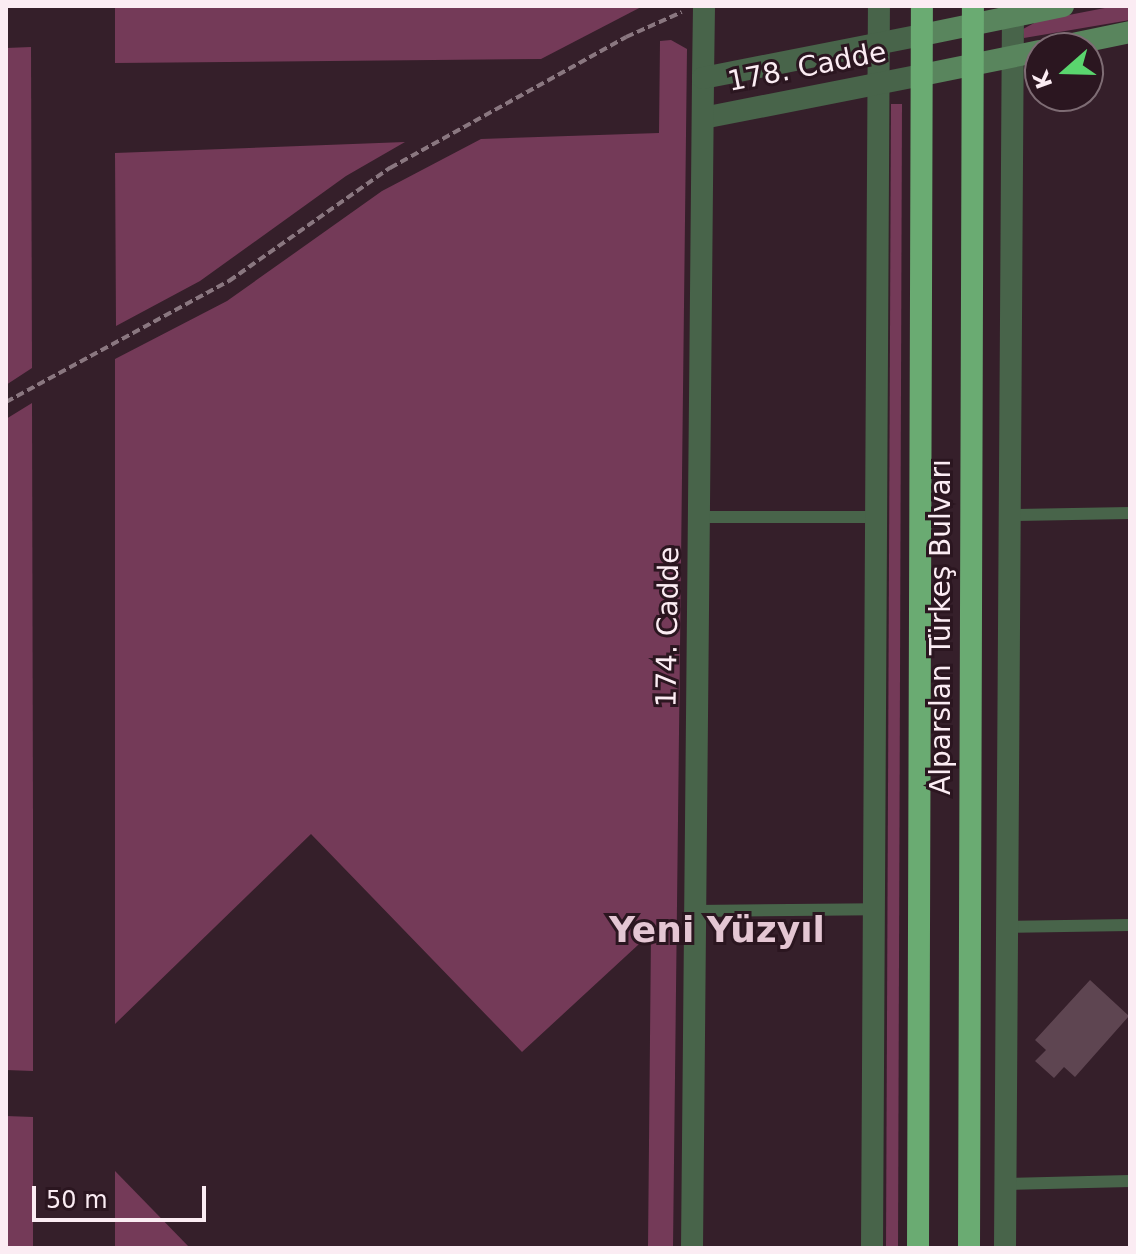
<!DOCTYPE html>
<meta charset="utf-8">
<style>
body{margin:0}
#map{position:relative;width:1136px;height:1254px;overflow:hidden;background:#351f2a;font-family:"DejaVu Sans",sans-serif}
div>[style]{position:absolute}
.green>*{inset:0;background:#743a58}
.building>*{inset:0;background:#5e4551}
.path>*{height:4px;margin-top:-2px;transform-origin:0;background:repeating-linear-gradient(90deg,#8a7780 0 8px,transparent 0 12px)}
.service>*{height:12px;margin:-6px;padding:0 6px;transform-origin:6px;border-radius:6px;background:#48644a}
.minor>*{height:22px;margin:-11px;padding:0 11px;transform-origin:11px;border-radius:11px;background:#48644a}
.tertiary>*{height:22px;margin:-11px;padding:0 11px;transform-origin:11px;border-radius:11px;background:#48644a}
.secondary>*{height:22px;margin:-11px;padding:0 11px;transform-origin:11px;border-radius:11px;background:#59855d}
.trunk>*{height:22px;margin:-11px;padding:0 11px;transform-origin:11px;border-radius:11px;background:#6aab72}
span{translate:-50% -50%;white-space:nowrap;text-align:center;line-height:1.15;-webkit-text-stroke:6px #2b1620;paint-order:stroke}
.street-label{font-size:28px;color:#fbecf3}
.district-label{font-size:36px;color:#e4c6d3;font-weight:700}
.frame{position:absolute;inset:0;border:8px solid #fbecf3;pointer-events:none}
.north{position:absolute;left:1024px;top:32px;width:80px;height:80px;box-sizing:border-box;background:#2b1620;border:2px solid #7e6c74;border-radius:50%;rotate:250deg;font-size:22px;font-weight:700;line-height:32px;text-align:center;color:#fbecf3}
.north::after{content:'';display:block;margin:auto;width:28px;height:36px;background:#5ad56e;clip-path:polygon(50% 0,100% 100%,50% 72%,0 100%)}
.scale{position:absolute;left:32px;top:1186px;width:174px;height:36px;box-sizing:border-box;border:4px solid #fbecf3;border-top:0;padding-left:10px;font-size:24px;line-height:28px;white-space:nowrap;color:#fbecf3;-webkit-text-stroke:6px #2b1620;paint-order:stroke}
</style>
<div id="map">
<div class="green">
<div style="clip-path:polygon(115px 6px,643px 6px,541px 59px,115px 63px)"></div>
<div style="clip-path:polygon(1115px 6px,1130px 6px,1130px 20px,1024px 38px,1023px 29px,1038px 21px)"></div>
<div style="clip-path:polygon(671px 40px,687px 49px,673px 1248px,648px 1248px,651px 933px,522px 1052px,311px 834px,115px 1024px,115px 359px,227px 301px,382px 191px,481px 139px,659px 133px,660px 41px)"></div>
<div style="clip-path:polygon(31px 47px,32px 368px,6px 385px,6px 48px)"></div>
<div style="clip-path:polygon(891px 104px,902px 104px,898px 1248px,886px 1248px)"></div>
<div style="clip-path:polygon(405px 142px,346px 176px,200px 281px,116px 326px,115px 153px)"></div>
<div style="clip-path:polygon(32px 403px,33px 817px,33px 1071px,6px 1070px,6px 419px)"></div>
<div style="clip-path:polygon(6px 1116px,33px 1117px,33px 1248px,6px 1248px)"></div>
<div style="clip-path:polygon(115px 1171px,190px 1248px,115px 1248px)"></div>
</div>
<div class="building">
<div style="clip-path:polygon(1090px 980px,1129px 1016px,1075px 1077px,1064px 1067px,1054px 1078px,1035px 1061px,1046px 1050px,1035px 1040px)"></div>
</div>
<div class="path">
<div style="left:6px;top:402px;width:254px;rotate:-28.5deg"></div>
<div style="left:229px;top:281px;width:197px;rotate:-35.1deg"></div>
<div style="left:390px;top:168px;width:270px;rotate:-29deg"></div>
<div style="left:626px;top:37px;width:61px;rotate:-24.1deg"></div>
</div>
<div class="service">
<div style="left:1010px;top:515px;width:120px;rotate:-1deg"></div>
<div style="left:699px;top:517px;width:178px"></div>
<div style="left:695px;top:911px;width:179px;rotate:-0.6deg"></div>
<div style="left:1007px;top:927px;width:123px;rotate:-0.9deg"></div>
<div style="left:1006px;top:1184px;width:124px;rotate:-1.4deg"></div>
</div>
<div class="minor">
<div style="left:703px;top:78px;width:72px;rotate:-89.2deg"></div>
<div style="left:872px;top:1248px;width:1242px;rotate:-89.68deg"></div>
<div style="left:1005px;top:1248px;width:1242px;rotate:-89.63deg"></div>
</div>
<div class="tertiary">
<div style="left:703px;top:118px;width:223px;rotate:-11.1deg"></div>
<div style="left:692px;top:1248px;width:1170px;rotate:-89.46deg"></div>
<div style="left:703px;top:78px;width:223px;rotate:-11.1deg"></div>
</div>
<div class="secondary">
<div style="left:922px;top:35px;width:144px;rotate:-11.6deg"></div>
<div style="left:1053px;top:48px;width:79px;rotate:-11.7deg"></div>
<div style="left:922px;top:75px;width:120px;rotate:-11.5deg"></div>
</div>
<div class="trunk">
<div style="left:918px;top:1248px;width:1242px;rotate:-89.82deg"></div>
<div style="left:969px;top:1248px;width:1242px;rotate:-89.82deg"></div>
</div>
<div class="street-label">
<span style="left:807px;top:67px;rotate:-11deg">178. Cadde</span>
<span style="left:668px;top:627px;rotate:-89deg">174. Cadde</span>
<span style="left:941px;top:627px;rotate:-90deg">Alparslan Türkeş Bulvarı</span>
</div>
<div class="district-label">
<span style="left:717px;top:930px">Yeni Yüzyıl</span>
</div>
<div class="frame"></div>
<div class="north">K</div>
<div class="scale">50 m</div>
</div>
